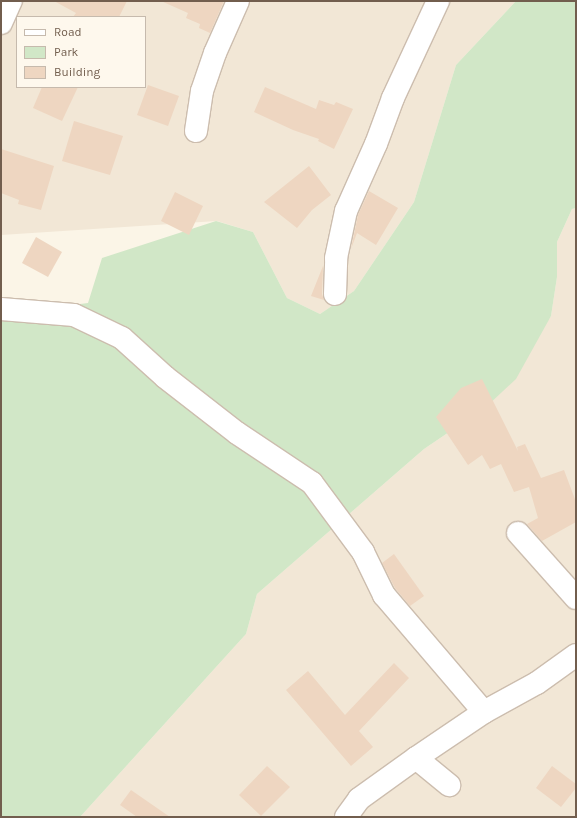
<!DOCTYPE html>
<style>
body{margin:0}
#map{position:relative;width:577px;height:818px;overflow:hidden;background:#fbf5e7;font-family:Karla,sans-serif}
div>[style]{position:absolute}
.residential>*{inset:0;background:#f2e7d6}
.green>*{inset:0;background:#d1e7c7}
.building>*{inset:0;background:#eed6c1}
.roads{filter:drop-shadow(1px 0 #ccbdae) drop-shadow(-1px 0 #ccbdae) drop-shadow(0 1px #ccbdae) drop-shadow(0 -1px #ccbdae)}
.minor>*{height:22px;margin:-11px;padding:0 11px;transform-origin:11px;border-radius:11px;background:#fff}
span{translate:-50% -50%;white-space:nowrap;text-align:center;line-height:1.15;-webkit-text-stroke:4px #fef8ed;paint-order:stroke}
.frame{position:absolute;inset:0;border:2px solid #725e4e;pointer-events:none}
.legend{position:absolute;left:16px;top:16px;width:130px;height:72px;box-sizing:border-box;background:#fef8ed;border:1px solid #c6baad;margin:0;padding:5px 7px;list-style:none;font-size:12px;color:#725e4e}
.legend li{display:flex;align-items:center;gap:8px;height:20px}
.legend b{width:20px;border:1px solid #c6baad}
</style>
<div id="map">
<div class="residential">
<div style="clip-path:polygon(evenodd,1px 1px,516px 1px,456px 65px,414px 202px,354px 291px,320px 314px,287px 298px,253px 232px,217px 221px,1px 235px,1px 1px,17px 17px,145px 17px,145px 87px,17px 87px,17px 17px)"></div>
<div style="clip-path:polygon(576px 208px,576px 817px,80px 817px,246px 634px,257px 594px,424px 449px,486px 407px,551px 316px,557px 277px,557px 242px,572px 209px)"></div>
</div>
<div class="green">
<div style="clip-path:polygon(516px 1px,576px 1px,576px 208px,572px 209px,557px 242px,557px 277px,551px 316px,516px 379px,486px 407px,424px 449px,257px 594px,246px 634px,80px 817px,1px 817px,1px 314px,88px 303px,102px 258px,216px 221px,253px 232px,287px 298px,320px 314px,354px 291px,414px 202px,456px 65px)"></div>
</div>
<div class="building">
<div style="clip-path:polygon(54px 1px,127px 1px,119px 17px,73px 17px,76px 13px)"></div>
<div style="clip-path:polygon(161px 1px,224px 1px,210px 33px,199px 28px,200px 24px,186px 18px,188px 13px)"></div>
<div style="clip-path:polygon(148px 85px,179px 96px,168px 126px,137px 115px)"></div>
<div style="clip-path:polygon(42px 87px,78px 87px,62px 121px,33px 108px)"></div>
<div style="clip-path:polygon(265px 87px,316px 109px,319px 100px,334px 105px,336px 102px,353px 109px,334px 149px,318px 141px,319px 139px,293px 130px,254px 112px)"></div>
<div style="clip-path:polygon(74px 121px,123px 136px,110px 175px,62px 161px)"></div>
<div style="clip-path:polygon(1px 149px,54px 166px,41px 210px,18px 204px,19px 200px,1px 193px)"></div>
<div style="clip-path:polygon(309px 166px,331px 195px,312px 210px,297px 228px,264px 202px)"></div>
<div style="clip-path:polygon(369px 191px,398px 208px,376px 245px,357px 233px,351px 249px,358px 215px)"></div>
<div style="clip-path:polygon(175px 192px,203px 206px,189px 235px,161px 221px)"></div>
<div style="clip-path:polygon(36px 237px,62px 252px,48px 277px,22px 263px)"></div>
<div style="clip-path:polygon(323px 266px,322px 294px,324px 300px,311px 296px)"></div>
<div style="clip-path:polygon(482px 379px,518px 451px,517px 447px,525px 444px,541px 478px,564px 470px,576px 502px,576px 522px,542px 541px,527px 524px,538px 518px,529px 487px,514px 492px,501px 464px,490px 469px,482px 455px,468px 465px,436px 417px,461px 388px)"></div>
<div style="clip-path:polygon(394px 554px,424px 596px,410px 606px,395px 588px,382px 563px)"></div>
<div style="clip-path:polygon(394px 663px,409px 678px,359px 731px,373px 747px,351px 766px,286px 690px,308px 671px,345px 715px)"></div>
<div style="clip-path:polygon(267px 766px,290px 787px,261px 816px,239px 795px)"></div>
<div style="clip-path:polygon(552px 766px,576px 784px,576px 788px,561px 807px,536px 788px)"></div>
<div style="clip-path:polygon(131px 790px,170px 817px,137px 817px,120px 805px)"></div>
</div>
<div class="roads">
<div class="minor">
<div style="left:1px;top:23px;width:24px;rotate:-66deg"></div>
<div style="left:196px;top:131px;width:40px;rotate:-81.5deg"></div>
<div style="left:202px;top:91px;width:40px;rotate:-71.1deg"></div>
<div style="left:215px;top:53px;width:57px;rotate:-66.1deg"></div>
<div style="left:335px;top:294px;width:36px;rotate:-88deg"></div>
<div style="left:336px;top:258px;width:48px;rotate:-78deg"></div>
<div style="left:346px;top:211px;width:73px;rotate:-65.9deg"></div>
<div style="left:376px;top:144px;width:49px;rotate:-69.7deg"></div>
<div style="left:393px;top:98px;width:107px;rotate:-65.1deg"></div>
<div style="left:1px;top:309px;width:73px;rotate:4.7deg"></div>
<div style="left:74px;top:315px;width:53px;rotate:25.6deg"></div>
<div style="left:122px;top:338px;width:58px;rotate:42.2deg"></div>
<div style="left:165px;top:377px;width:91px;rotate:37.9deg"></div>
<div style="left:237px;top:433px;width:90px;rotate:33.7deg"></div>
<div style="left:312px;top:483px;width:86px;rotate:53.5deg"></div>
<div style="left:363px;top:552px;width:48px;rotate:64deg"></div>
<div style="left:384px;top:595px;width:154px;rotate:49.5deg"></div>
<div style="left:518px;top:533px;width:87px;rotate:48.3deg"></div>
<div style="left:416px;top:758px;width:43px;rotate:39.3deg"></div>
<div style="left:346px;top:817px;width:22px;rotate:-54deg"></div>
<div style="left:359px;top:799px;width:70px;rotate:-35.7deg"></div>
<div style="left:416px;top:758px;width:82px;rotate:-34.1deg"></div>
<div style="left:484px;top:712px;width:60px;rotate:-28.7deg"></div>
<div style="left:537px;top:683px;width:48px;rotate:-35.7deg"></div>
</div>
</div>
<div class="frame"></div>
<ul class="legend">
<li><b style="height:5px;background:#fff"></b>Road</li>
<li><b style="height:11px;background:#d1e7c7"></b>Park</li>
<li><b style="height:11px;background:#eed6c1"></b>Building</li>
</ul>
</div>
